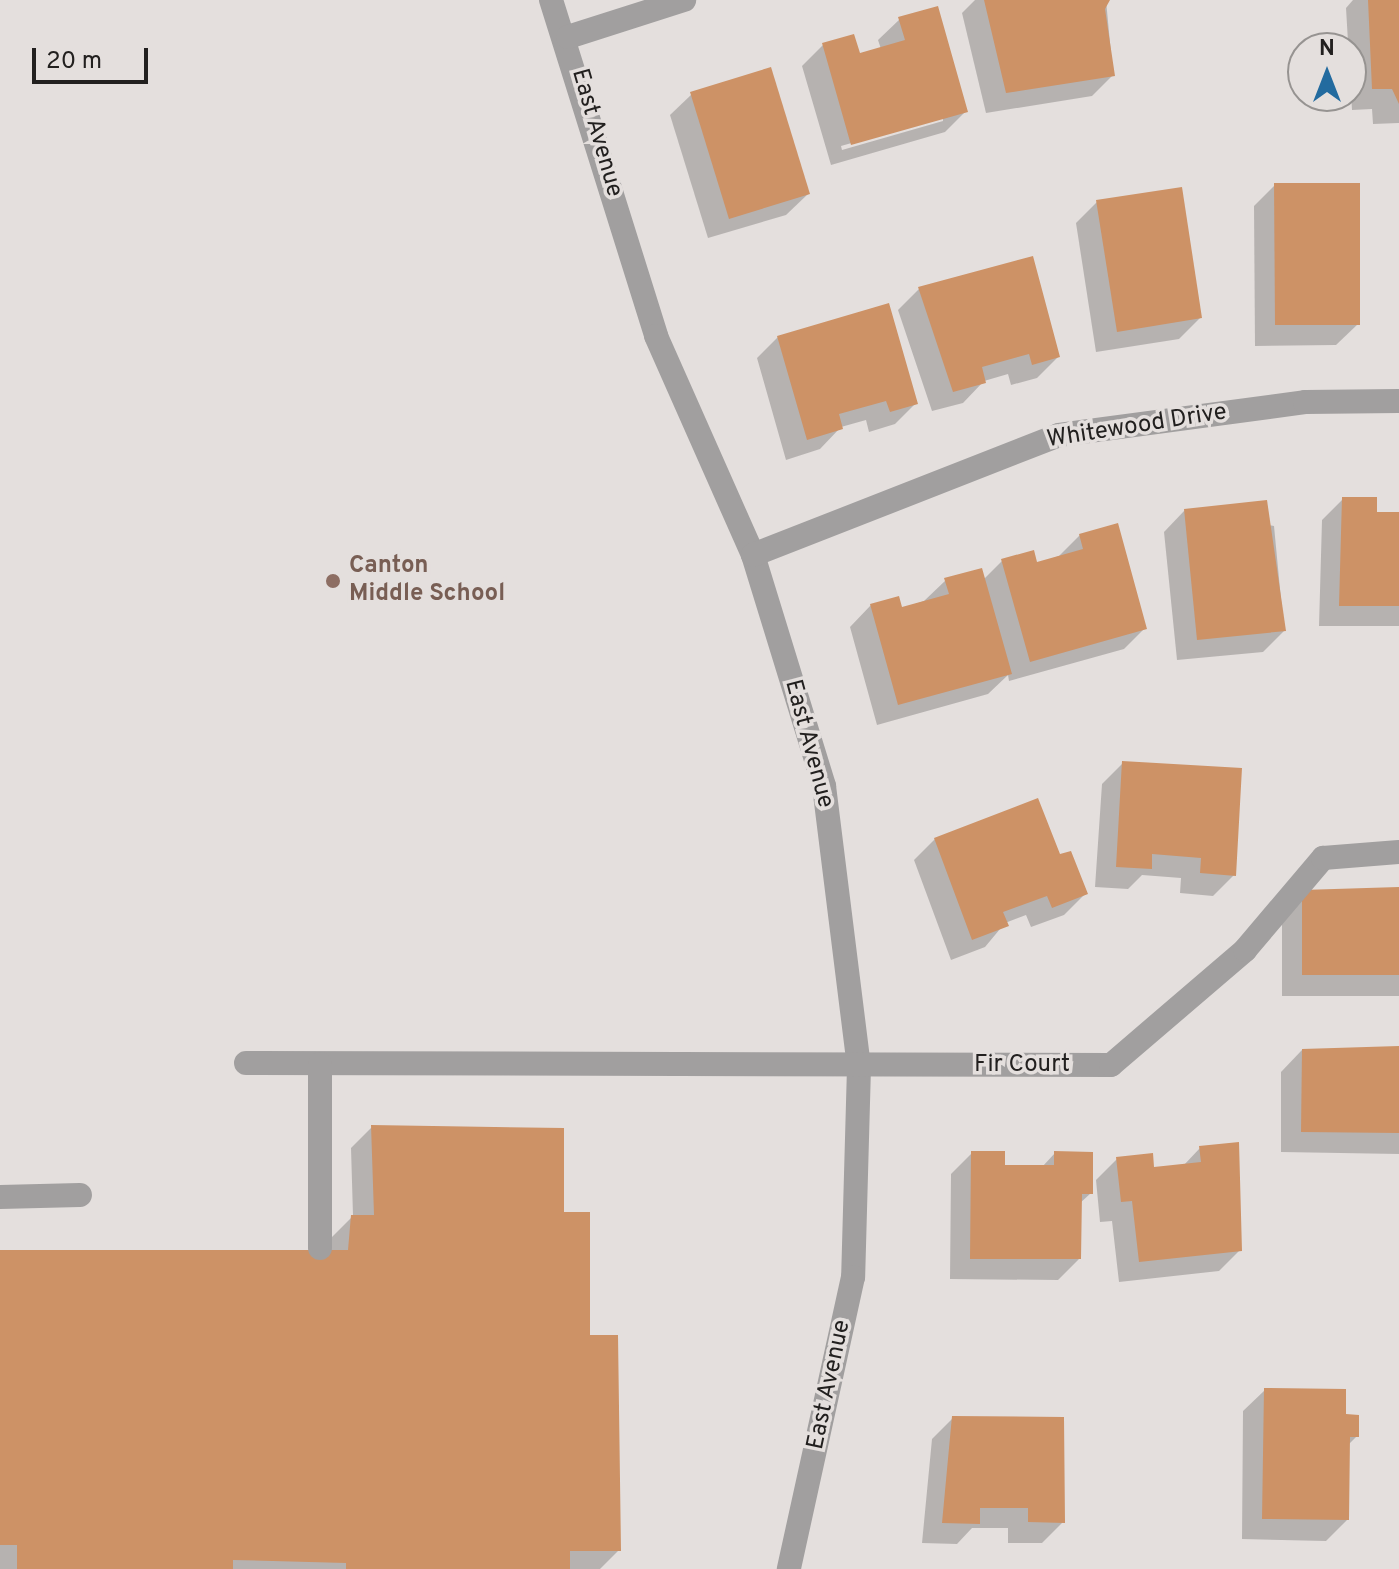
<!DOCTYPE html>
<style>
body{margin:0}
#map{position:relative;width:1399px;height:1569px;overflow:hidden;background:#e4dfdd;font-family:Overpass,sans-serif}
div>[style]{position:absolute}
.shadow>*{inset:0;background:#0003}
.building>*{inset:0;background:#cd9266}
.minor>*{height:24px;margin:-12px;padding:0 12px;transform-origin:12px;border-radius:12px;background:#a19f9f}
.dots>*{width:22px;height:22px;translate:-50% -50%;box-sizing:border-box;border:4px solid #e4dfdd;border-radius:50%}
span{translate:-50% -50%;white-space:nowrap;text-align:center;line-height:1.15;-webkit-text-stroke:7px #e4dfdd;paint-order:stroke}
.street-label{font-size:24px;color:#22201f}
.education-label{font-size:24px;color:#785e54;font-weight:700}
.left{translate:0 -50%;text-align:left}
.north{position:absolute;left:1287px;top:32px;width:80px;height:80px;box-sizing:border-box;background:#e4dfdd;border:2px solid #969391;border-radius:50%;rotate:0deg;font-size:22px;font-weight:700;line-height:32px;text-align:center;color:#22201f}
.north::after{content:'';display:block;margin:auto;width:28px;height:36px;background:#236b9f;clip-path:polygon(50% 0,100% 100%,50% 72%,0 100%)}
.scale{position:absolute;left:32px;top:48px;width:116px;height:36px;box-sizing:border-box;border:4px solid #22201f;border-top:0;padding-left:10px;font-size:24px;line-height:28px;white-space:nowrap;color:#22201f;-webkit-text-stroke:6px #e4dfdd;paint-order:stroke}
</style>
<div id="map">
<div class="shadow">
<div style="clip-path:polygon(975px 0,1106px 0,1113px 75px,1092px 96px,986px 113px,962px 13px)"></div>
<div style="clip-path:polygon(1399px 0,1399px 123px,1373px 124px,1372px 109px,1352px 110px,1346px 8px,1353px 0)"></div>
<div style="clip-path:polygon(evenodd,900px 19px,966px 111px,945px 132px,831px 165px,802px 66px,823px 45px,859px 55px,881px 49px,878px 40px,900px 19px,943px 117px,943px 121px,842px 150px,841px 146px,943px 117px)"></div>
<div style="clip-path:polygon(692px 94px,808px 194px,786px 215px,708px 238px,670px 115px)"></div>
<div style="clip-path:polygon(1275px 185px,1358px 324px,1336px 345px,1255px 346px,1254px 206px)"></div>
<div style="clip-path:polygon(1097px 202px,1200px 318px,1179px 339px,1096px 352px,1076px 223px)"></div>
<div style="clip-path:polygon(1031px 258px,1058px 357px,1037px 378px,1011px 385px,1008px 374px,984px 381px,963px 403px,932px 411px,898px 310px,919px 289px)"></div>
<div style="clip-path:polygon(778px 337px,916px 403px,895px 424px,869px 432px,866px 420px,841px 427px,820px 449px,786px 460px,757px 358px)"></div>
<div style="clip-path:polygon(1343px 499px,1375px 514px,1399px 514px,1399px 626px,1319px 626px,1322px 520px)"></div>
<div style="clip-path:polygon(1185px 510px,1274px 526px,1284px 631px,1263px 652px,1177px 660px,1164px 532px)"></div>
<div style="clip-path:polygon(1080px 535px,1145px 628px,1124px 649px,1009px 681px,1008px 675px,988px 694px,877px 725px,850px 627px,871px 605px,901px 609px,924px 601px,946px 580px,983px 580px,1002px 561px,1032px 553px,1036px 564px,1059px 556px)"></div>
<div style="clip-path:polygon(1123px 763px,1234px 875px,1213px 896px,1180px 893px,1181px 878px,1142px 875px,1128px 889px,1095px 887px,1102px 784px)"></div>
<div style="clip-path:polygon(935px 839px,1059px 857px,1085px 894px,1064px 915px,1031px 927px,1026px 915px,1005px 923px,985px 947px,951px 960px,914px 860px)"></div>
<div style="clip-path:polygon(1399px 890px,1399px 996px,1282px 996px,1282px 913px,1303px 892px)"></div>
<div style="clip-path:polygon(1399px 1049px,1399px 1154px,1281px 1152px,1281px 1072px,1302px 1050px)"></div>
<div style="clip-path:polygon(372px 1127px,562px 1214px,619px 1550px,600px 1569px,0 1569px,0 1252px,330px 1252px,331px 1238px,353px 1216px,351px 1148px)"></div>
<div style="clip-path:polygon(1200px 1148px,1240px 1250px,1219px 1271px,1119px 1282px,1112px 1221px,1100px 1222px,1096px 1180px,1117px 1159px,1153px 1169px,1183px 1166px)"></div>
<div style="clip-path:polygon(972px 1153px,1003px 1167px,1042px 1167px,1055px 1153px,1091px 1193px,1079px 1204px,1079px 1259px,1058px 1280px,950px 1279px,951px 1174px)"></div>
<div style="clip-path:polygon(1265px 1390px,1344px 1416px,1357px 1436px,1348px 1445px,1347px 1520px,1326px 1541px,1242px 1539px,1243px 1411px)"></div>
<div style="clip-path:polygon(953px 1418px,1063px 1522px,1042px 1543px,1008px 1543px,1008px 1528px,972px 1528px,957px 1544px,922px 1543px,932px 1439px)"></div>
</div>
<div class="building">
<div style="clip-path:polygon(984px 0,1110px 0,1105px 9px,1115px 76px,1006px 93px)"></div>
<div style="clip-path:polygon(1368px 0,1399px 0,1399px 104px,1392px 89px,1372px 89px)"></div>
<div style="clip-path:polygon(938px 6px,968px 112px,851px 145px,822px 43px,854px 34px,860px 53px,905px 40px,898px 17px)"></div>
<div style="clip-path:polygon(771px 67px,810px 194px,729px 219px,690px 92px)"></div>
<div style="clip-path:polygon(1274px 183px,1360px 183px,1360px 325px,1275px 325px)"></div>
<div style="clip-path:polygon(1182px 187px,1202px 318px,1117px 332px,1096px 200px)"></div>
<div style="clip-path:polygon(1033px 256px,1060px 357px,1032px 365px,1029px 354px,982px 367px,986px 383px,953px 392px,918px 287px)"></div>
<div style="clip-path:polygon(889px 303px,918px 404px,890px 412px,886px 401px,839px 414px,843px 429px,807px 440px,777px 336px)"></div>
<div style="clip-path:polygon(1342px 497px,1377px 497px,1377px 512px,1399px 512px,1399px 606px,1339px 606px)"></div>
<div style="clip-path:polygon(1267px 500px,1286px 631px,1197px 640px,1184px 509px)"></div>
<div style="clip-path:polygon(1118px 523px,1147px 629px,1030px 662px,1001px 559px,1034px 550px,1037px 562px,1083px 549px,1079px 534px)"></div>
<div style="clip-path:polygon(982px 568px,1012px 674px,898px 705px,870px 604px,899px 596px,902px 607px,949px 594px,944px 578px)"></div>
<div style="clip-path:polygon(1122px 761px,1242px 768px,1236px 876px,1200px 873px,1201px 858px,1152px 854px,1152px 869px,1116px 867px)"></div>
<div style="clip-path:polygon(1038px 798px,1060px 854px,1071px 851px,1088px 894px,1052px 908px,1047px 896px,1003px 912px,1009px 926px,972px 940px,934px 838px)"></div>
<div style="clip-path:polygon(1399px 887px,1399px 975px,1302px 975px,1302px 890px)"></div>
<div style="clip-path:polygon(1399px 1046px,1399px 1133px,1301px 1132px,1302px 1049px)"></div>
<div style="clip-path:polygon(371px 1125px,564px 1128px,564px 1212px,590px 1212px,590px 1335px,618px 1335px,621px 1551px,570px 1551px,570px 1569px,346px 1569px,346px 1563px,233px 1560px,233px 1569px,17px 1569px,17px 1545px,0 1545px,0 1250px,348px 1250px,351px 1215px,374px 1215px)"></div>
<div style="clip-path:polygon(1239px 1142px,1242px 1251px,1139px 1262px,1132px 1201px,1121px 1202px,1116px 1157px,1153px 1153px,1154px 1167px,1201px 1162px,1199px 1146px)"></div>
<div style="clip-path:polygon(971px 1151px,1005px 1151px,1005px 1165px,1054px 1165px,1054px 1151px,1093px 1152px,1093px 1194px,1082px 1194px,1081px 1259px,970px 1259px)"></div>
<div style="clip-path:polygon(1264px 1388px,1346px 1389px,1346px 1414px,1359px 1415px,1359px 1437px,1350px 1437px,1349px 1520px,1262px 1519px)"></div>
<div style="clip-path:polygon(952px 1416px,1064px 1417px,1065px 1523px,1028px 1522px,1028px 1508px,980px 1508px,980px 1524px,942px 1523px)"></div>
</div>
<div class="minor">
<div style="left:551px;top:0;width:352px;rotate:72.6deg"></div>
<div style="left:656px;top:336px;width:240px;rotate:66.1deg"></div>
<div style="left:753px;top:555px;width:242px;rotate:72.9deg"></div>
<div style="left:824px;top:786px;width:283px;rotate:82.9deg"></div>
<div style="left:859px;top:1067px;width:210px;rotate:91.6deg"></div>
<div style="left:853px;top:1277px;width:299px;rotate:102.4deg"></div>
<div style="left:568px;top:37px;width:122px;rotate:-17.7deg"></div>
<div style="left:753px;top:555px;width:329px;rotate:-21.4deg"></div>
<div style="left:1059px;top:435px;width:248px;rotate:-7.6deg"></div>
<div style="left:1305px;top:402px;width:94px;rotate:-0.6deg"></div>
<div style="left:246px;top:1063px;width:865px;rotate:0.13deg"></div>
<div style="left:1111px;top:1065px;width:177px;rotate:-40.6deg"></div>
<div style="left:1245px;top:950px;width:121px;rotate:-49.7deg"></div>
<div style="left:1323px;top:858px;width:76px;rotate:-4.5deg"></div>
<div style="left:320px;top:1064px;width:184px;rotate:90deg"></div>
<div style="left:0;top:1197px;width:80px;rotate:-1.4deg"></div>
</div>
<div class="dots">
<div style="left:333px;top:581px;background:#8d6e63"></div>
</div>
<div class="street-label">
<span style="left:596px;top:133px;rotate:74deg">East Avenue</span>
<span style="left:1137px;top:427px;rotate:-9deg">Whitewood Drive</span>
<span style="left:808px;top:744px;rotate:75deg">East Avenue</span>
<span style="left:1022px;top:1066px">Fir Court</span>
<span style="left:830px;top:1385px;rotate:-78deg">East Avenue</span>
</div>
<div class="education-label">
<span class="left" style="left:349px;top:581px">Canton<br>Middle School</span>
</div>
<div class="north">N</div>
<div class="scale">20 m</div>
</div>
